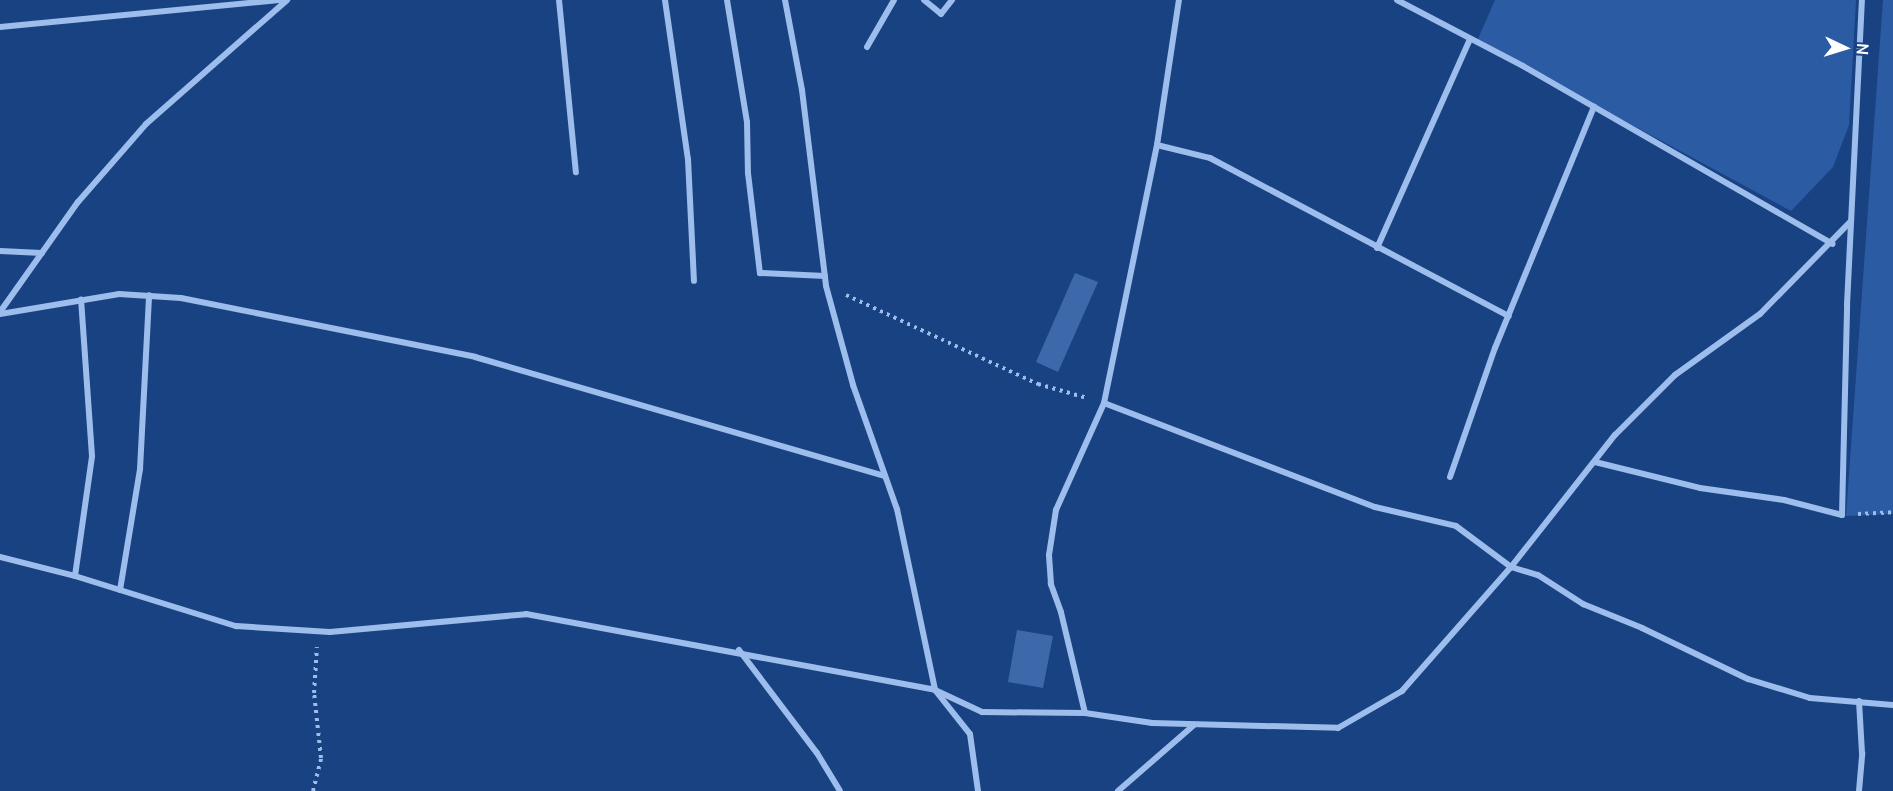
<!DOCTYPE html>
<style>
body{margin:0}
#map{position:relative;width:1893px;height:791px;overflow:hidden;background:#194283;font-family:Manrope,sans-serif}
div>[style]{position:absolute}
.green>*{inset:0;background:#2b5ba3}
.building>*{inset:0;background:#3d69ab}
.path>*{height:4px;margin-top:-2px;transform-origin:0;background:repeating-linear-gradient(90deg,#9dbdec 0 3px,transparent 0 7.5px)}
.minor>*{height:6px;margin:-3px;padding:0 3px;transform-origin:3px;border-radius:3px;background:#9dbdec}
span{translate:-50% -50%;white-space:nowrap;text-align:center;line-height:1.15;-webkit-text-stroke:5px #194283;paint-order:stroke}
.north{position:absolute;left:1815px;top:18px;width:60px;height:60px;-webkit-text-stroke:4px #194283;paint-order:stroke;rotate:94deg;font-size:16px;font-weight:700;line-height:24px;text-align:center;color:#fff}
.north::after{content:'';display:block;margin:auto;width:21px;height:27px;background:#fff;clip-path:polygon(50% 0,100% 100%,50% 72%,0 100%)}
</style>
<div id="map">
<div class="green">
<div style="clip-path:polygon(1495px 0,1856px 0,1849px 125px,1833px 167px,1791px 211px,1477px 41px)"></div>
<div style="clip-path:polygon(1883px 0,1893px 0,1893px 514px,1846px 516px)"></div>
</div>
<div class="building">
<div style="clip-path:polygon(1075px 273px,1098px 282px,1058px 372px,1036px 362px)"></div>
<div style="clip-path:polygon(1017px 630px,1053px 636px,1043px 688px,1008px 682px)"></div>
</div>
<div class="path">
<div style="left:846px;top:295px;width:212px;rotate:24.9deg"></div>
<div style="left:1038px;top:384px;width:51px;rotate:15.9deg"></div>
<div style="left:1858px;top:514px;width:35px;rotate:-3deg"></div>
<div style="left:313px;top:791px;width:34px;rotate:-76deg"></div>
<div style="left:321px;top:758px;width:65px;rotate:-96.1deg"></div>
<div style="left:314px;top:693px;width:46px;rotate:-86.3deg"></div>
</div>
<div class="minor">
<div style="left:559px;top:0;width:173px;rotate:84.4deg"></div>
<div style="left:665px;top:0;width:161px;rotate:81.8deg"></div>
<div style="left:688px;top:159px;width:122px;rotate:87.2deg"></div>
<div style="left:727px;top:0;width:124px;rotate:80.7deg"></div>
<div style="left:747px;top:122px;width:51px;rotate:88.9deg"></div>
<div style="left:748px;top:173px;width:101px;rotate:83.2deg"></div>
<div style="left:760px;top:273px;width:65px;rotate:2.6deg"></div>
<div style="left:785px;top:0;width:92px;rotate:79.3deg"></div>
<div style="left:802px;top:90px;width:197px;rotate:83deg"></div>
<div style="left:826px;top:286px;width:103px;rotate:74.7deg"></div>
<div style="left:853px;top:385px;width:132px;rotate:70.5deg"></div>
<div style="left:897px;top:509px;width:185px;rotate:78.1deg"></div>
<div style="left:935px;top:690px;width:56px;rotate:51.5deg"></div>
<div style="left:970px;top:734px;width:58px;rotate:82deg"></div>
<div style="left:924px;top:0;width:22px;rotate:39deg"></div>
<div style="left:941px;top:14px;width:18px;rotate:-52deg"></div>
<div style="left:1397px;top:0;width:142px;rotate:27.6deg"></div>
<div style="left:1523px;top:66px;width:357px;rotate:29.9deg"></div>
<div style="left:0;top:27px;width:283px;rotate:-5.5deg"></div>
<div style="left:867px;top:47px;width:54px;rotate:-60.1deg"></div>
<div style="left:1157px;top:145px;width:55px;rotate:13.8deg"></div>
<div style="left:1210px;top:158px;width:338px;rotate:27.9deg"></div>
<div style="left:1377px;top:248px;width:229px;rotate:-66deg"></div>
<div style="left:0;top:251px;width:42px;rotate:2.7deg"></div>
<div style="left:0;top:312px;width:135px;rotate:-54.7deg"></div>
<div style="left:78px;top:202px;width:103px;rotate:-48.9deg"></div>
<div style="left:146px;top:124px;width:188px;rotate:-41.3deg"></div>
<div style="left:0;top:314px;width:121px;rotate:-9.5deg"></div>
<div style="left:119px;top:294px;width:62px;rotate:3.7deg"></div>
<div style="left:181px;top:298px;width:300px;rotate:11.3deg"></div>
<div style="left:475px;top:357px;width:427px;rotate:16.2deg"></div>
<div style="left:1104px;top:403px;width:290px;rotate:21deg"></div>
<div style="left:1375px;top:507px;width:83px;rotate:13.2deg"></div>
<div style="left:1456px;top:526px;width:69px;rotate:36.7deg"></div>
<div style="left:1511px;top:567px;width:28px;rotate:17deg"></div>
<div style="left:1538px;top:575px;width:54px;rotate:32.8deg"></div>
<div style="left:1583px;top:604px;width:64px;rotate:22.1deg"></div>
<div style="left:1642px;top:628px;width:118px;rotate:25.7deg"></div>
<div style="left:1748px;top:679px;width:65px;rotate:17deg"></div>
<div style="left:1810px;top:698px;width:83px;rotate:4.8deg"></div>
<div style="left:1595px;top:462px;width:108px;rotate:13.9deg"></div>
<div style="left:1700px;top:488px;width:85px;rotate:8.1deg"></div>
<div style="left:1784px;top:500px;width:60px;rotate:14.5deg"></div>
<div style="left:1842px;top:515px;width:210px;rotate:-88.6deg"></div>
<div style="left:1847px;top:305px;width:305px;rotate:-87.2deg"></div>
<div style="left:1450px;top:477px;width:137px;rotate:-70.8deg"></div>
<div style="left:1495px;top:348px;width:261px;rotate:-67.7deg"></div>
<div style="left:0;top:557px;width:77px;rotate:14.2deg"></div>
<div style="left:75px;top:576px;width:169px;rotate:17.3deg"></div>
<div style="left:236px;top:626px;width:94px;rotate:3.7deg"></div>
<div style="left:330px;top:632px;width:197px;rotate:-5.2deg"></div>
<div style="left:526px;top:614px;width:416px;rotate:10.5deg"></div>
<div style="left:935px;top:690px;width:52px;rotate:25.1deg"></div>
<div style="left:982px;top:712px;width:103px;rotate:0.6deg"></div>
<div style="left:1085px;top:713px;width:68px;rotate:8.5deg"></div>
<div style="left:1152px;top:723px;width:186px;rotate:1.5deg"></div>
<div style="left:1338px;top:728px;width:74px;rotate:-30deg"></div>
<div style="left:1402px;top:691px;width:165px;rotate:-48.7deg"></div>
<div style="left:1511px;top:567px;width:168px;rotate:-51.8deg"></div>
<div style="left:1615px;top:435px;width:85px;rotate:-45deg"></div>
<div style="left:1675px;top:375px;width:105px;rotate:-35.7deg"></div>
<div style="left:1760px;top:314px;width:130px;rotate:-45.6deg"></div>
<div style="left:75px;top:576px;width:121px;rotate:-81.9deg"></div>
<div style="left:92px;top:456px;width:157px;rotate:-94deg"></div>
<div style="left:120px;top:590px;width:123px;rotate:-80.6deg"></div>
<div style="left:140px;top:469px;width:174px;rotate:-87deg"></div>
<div style="left:739px;top:650px;width:129px;rotate:52.9deg"></div>
<div style="left:817px;top:753px;width:44px;rotate:58.8deg"></div>
<div style="left:1085px;top:713px;width:104px;rotate:-103.4deg"></div>
<div style="left:1061px;top:612px;width:30px;rotate:-110deg"></div>
<div style="left:1051px;top:584px;width:29px;rotate:-94deg"></div>
<div style="left:1049px;top:555px;width:46px;rotate:-81.2deg"></div>
<div style="left:1056px;top:510px;width:117px;rotate:-65.8deg"></div>
<div style="left:1104px;top:403px;width:263px;rotate:-78.4deg"></div>
<div style="left:1157px;top:145px;width:147px;rotate:-81.4deg"></div>
<div style="left:1118px;top:791px;width:101px;rotate:-41deg"></div>
<div style="left:1859px;top:791px;width:38px;rotate:-85deg"></div>
<div style="left:1862px;top:753px;width:52px;rotate:-93.3deg"></div>
</div>
<div class="north">N</div>
</div>
